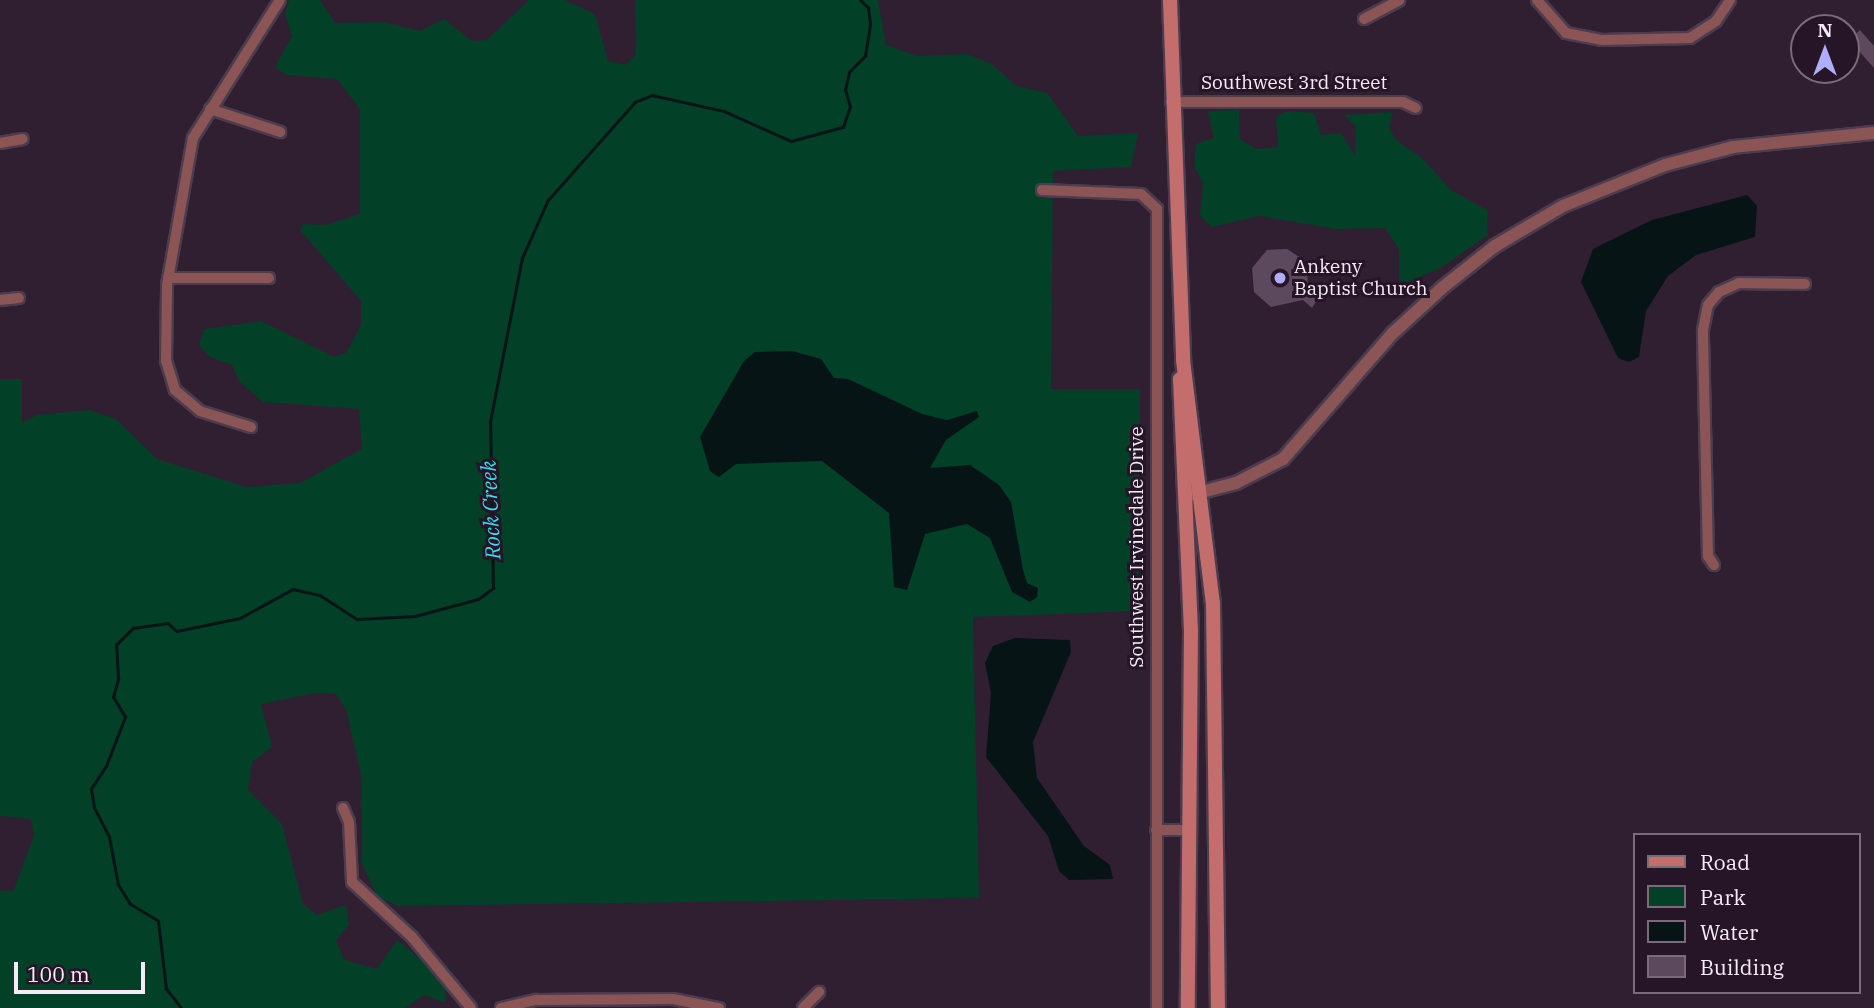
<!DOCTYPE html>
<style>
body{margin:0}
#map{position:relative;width:1874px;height:1008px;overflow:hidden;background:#301f31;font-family:"IBM Plex Serif",serif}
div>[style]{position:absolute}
.green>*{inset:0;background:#024028}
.water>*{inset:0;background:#071416}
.stream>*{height:2.5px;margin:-1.25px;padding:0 1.25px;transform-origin:1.25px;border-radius:1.25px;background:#071416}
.building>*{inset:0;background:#5d495d}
.roads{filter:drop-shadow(2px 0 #4c3c4d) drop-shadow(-2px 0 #4c3c4d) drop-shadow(0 2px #4c3c4d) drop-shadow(0 -2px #4c3c4d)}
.minor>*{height:10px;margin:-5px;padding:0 5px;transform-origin:5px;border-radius:5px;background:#8a5554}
.tertiary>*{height:12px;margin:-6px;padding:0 6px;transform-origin:6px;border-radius:6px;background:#8a5554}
.secondary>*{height:14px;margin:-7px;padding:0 7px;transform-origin:7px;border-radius:7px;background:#c36e6d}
.dots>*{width:19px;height:19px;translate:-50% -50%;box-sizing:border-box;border:4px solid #261527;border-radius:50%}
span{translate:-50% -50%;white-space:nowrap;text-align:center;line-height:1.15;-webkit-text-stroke:6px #261527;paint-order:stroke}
.street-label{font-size:19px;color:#f7ebf7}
.poi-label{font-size:19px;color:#f7ebf7}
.left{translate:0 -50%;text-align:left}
.water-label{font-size:21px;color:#3adbec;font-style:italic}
.legend{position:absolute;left:1633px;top:833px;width:228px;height:161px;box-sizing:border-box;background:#261527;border:2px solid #7a6b7a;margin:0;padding:9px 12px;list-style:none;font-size:21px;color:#f7ebf7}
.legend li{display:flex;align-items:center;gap:14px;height:35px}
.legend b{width:35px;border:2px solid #7a6b7a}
.north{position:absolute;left:1790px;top:14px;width:70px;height:70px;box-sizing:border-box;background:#261527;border:2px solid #7a6b7a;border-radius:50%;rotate:0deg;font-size:19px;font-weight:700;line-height:28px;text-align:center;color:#f7ebf7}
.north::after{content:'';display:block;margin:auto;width:24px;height:32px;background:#aeaefa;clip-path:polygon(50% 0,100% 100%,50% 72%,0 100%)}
.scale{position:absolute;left:14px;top:962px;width:131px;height:32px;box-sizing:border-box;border:4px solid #f7ebf7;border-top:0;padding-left:9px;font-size:21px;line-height:24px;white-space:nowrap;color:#f7ebf7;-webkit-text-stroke:5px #261527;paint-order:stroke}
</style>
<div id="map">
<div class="green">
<div style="clip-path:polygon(289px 0,320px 0,335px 23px,382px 22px,420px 31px,444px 19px,472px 41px,487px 40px,529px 0,565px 0,595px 14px,608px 61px,625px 65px,636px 55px,635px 0,878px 0,886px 45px,917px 56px,967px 54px,990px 63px,1017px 86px,1047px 93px,1078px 136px,1138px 133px,1131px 167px,1053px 171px,1051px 389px,1140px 389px,1140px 611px,973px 617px,979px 898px,398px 906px,377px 896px,362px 864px,361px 774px,346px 709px,336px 694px,316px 693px,261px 704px,272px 747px,252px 762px,248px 790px,282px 824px,303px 904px,317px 915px,346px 905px,349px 925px,336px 940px,344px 960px,377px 969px,397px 940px,424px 962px,446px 990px,445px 1003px,424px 995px,405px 1008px,0 1008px,0 891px,14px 890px,34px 835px,31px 819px,0 816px,0 379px,22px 379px,22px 423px,37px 415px,89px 410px,116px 419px,157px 459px,246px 487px,300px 483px,362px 449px,359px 409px,263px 402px,239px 381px,232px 365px,210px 357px,199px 345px,204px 329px,261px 321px,334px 357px,346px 353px,361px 325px,361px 301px,300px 230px,303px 224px,326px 225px,360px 214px,360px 109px,337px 79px,286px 75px,275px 67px,292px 36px,285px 14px)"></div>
<div style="clip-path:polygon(1239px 110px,1240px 139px,1256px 149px,1278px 147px,1276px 117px,1287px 111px,1314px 113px,1321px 135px,1341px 133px,1355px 155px,1356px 127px,1344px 115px,1393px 112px,1389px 128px,1396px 140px,1422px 158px,1451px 190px,1487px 210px,1488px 235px,1439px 269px,1405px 283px,1399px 280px,1399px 249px,1385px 228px,1337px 229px,1259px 216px,1212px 227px,1200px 216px,1203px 183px,1194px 166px,1196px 144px,1214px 138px,1208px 111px)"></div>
</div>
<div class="water">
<div style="clip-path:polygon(1747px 195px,1757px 206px,1755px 237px,1696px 255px,1668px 276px,1646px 311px,1639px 357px,1629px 362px,1618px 358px,1581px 282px,1593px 249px,1652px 220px)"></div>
<div style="clip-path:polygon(792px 351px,821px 359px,834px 378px,848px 379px,922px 414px,947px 420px,977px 411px,979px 417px,946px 440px,930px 468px,970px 465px,999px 485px,1011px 502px,1023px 570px,1027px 583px,1038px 588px,1037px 597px,1030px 602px,1012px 592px,990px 538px,967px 524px,925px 534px,907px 590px,894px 587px,889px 513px,822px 461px,736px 464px,719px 477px,710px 471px,700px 437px,744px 361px,755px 352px)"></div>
<div style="clip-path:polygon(1015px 638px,1070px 640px,1071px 652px,1033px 742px,1037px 778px,1084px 846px,1110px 865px,1113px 879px,1069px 880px,1059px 871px,1048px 836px,986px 757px,991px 693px,985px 663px,993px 646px)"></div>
</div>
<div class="stream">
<div style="left:181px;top:1008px;width:24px;rotate:-128deg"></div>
<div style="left:166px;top:989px;width:68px;rotate:-96.7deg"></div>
<div style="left:158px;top:921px;width:33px;rotate:-149deg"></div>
<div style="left:130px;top:904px;width:22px;rotate:-122deg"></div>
<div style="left:118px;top:885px;width:49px;rotate:-100.6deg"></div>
<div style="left:109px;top:837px;width:33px;rotate:-117deg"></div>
<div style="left:94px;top:808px;width:19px;rotate:-99deg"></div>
<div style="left:91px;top:789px;width:27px;rotate:-57deg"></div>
<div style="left:106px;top:766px;width:53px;rotate:-68.8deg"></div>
<div style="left:125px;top:717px;width:23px;rotate:-121deg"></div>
<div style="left:113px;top:697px;width:19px;rotate:-74deg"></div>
<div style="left:118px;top:679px;width:34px;rotate:-93deg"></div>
<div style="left:116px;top:645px;width:24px;rotate:-45deg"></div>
<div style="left:133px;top:628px;width:35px;rotate:-8deg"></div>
<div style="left:168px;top:623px;width:12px;rotate:42deg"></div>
<div style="left:177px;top:631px;width:64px;rotate:-11.7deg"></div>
<div style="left:240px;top:618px;width:60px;rotate:-28.7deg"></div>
<div style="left:293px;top:589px;width:28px;rotate:13deg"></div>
<div style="left:320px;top:595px;width:44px;rotate:33deg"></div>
<div style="left:357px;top:619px;width:58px;rotate:-3deg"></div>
<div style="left:415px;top:616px;width:65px;rotate:-15.1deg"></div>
<div style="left:478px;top:599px;width:19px;rotate:-36deg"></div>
<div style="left:493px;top:588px;width:166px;rotate:-91deg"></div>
<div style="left:490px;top:422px;width:167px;rotate:-79deg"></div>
<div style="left:522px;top:258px;width:64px;rotate:-65.9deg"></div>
<div style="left:548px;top:200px;width:131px;rotate:-48.4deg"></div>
<div style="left:635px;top:102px;width:18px;rotate:-22deg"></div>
<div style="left:652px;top:95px;width:74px;rotate:12.5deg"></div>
<div style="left:724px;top:111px;width:73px;rotate:24.1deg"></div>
<div style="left:791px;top:141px;width:54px;rotate:-15.1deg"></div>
<div style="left:843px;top:127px;width:21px;rotate:-71deg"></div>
<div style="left:850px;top:107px;width:18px;rotate:-106deg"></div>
<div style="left:845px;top:90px;width:18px;rotate:-77deg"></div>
<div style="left:849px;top:72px;width:23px;rotate:-45deg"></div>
<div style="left:865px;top:56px;width:32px;rotate:-81deg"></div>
<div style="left:870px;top:24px;width:16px;rotate:-97deg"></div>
<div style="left:868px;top:8px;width:11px;rotate:-135deg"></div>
</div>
<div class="building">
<div style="clip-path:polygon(1860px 30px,1874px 46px,1874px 68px,1849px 40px)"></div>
<div style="clip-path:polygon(1287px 249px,1307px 262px,1308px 288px,1319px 297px,1312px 308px,1303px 300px,1271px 307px,1254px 292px,1252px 268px,1267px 250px)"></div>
</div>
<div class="roads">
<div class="minor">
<div style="left:1537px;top:0;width:44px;rotate:48.7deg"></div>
<div style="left:1566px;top:33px;width:37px;rotate:11deg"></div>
<div style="left:1602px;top:40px;width:88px;rotate:-1.3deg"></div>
<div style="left:1690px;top:38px;width:31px;rotate:-33deg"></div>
<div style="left:1716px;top:21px;width:25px;rotate:-56deg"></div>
<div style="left:1364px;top:19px;width:40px;rotate:-28deg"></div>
<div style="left:1171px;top:102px;width:232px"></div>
<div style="left:1403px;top:102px;width:14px;rotate:25deg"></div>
<div style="left:210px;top:109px;width:74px;rotate:18.2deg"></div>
<div style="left:0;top:143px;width:23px;rotate:-10deg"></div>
<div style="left:1042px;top:190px;width:99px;rotate:2.3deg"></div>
<div style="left:1141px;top:194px;width:22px;rotate:43deg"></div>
<div style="left:1157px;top:209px;width:799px;rotate:90deg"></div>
<div style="left:168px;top:278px;width:101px"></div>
<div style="left:0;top:300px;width:19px;rotate:-6deg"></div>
<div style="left:251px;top:427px;width:53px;rotate:-162.6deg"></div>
<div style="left:200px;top:411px;width:33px;rotate:-140deg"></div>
<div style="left:175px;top:390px;width:30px;rotate:-107deg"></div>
<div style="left:166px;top:361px;width:76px;rotate:-89.2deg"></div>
<div style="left:167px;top:285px;width:149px;rotate:-80deg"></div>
<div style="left:193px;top:138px;width:163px;rotate:-57.8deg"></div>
<div style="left:1714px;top:565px;width:11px;rotate:-124deg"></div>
<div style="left:1708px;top:556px;width:226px;rotate:-91.3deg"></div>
<div style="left:1703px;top:330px;width:25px;rotate:-79deg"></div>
<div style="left:1708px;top:305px;width:17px;rotate:-50deg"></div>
<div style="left:1719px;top:292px;width:22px;rotate:-24deg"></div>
<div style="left:1739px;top:283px;width:66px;rotate:0.9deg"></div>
<div style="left:343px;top:808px;width:15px;rotate:67deg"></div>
<div style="left:349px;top:822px;width:60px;rotate:87.1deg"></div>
<div style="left:352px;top:882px;width:81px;rotate:42.5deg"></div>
<div style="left:412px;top:937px;width:92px;rotate:50.3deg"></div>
<div style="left:1156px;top:830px;width:32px"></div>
<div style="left:501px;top:1008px;width:37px;rotate:-13deg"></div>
<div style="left:537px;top:1000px;width:136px;rotate:-0.4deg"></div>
<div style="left:673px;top:999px;width:47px;rotate:11.1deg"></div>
<div style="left:803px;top:1008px;width:23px;rotate:-45deg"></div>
</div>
<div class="tertiary">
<div style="left:1190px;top:495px;width:48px;rotate:-14.6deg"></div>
<div style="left:1236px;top:483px;width:53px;rotate:-27.1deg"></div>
<div style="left:1283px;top:459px;width:166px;rotate:-48.9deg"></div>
<div style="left:1392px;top:334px;width:68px;rotate:-42.6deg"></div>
<div style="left:1442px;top:288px;width:68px;rotate:-38.4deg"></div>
<div style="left:1495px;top:246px;width:79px;rotate:-30.5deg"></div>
<div style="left:1563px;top:206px;width:110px;rotate:-21.9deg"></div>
<div style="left:1665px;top:165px;width:70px;rotate:-14.8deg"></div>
<div style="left:1733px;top:147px;width:142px;rotate:-5.7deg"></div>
</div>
<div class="secondary">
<div style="left:1170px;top:0;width:360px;rotate:87.9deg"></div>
<div style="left:1183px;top:360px;width:245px;rotate:83deg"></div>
<div style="left:1213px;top:603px;width:405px;rotate:89.3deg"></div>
<div style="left:1180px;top:379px;width:251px;rotate:87.5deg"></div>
<div style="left:1191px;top:630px;width:378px;rotate:90.5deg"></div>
</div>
</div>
<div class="dots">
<div style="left:1280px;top:278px;background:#aeaefa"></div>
</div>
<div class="street-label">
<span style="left:1294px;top:83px">Southwest 3rd Street</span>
<span style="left:1137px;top:547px;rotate:-90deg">Southwest Irvinedale Drive</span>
</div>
<div class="poi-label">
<span class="left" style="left:1294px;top:278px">Ankeny<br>Baptist Church</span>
</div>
<div class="water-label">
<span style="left:490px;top:510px;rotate:-93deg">Rock Creek</span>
</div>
<ul class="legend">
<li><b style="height:9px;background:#c36e6d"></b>Road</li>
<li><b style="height:19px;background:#024028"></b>Park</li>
<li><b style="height:19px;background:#071416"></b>Water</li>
<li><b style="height:19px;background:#5d495d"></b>Building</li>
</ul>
<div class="north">N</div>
<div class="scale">100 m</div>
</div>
